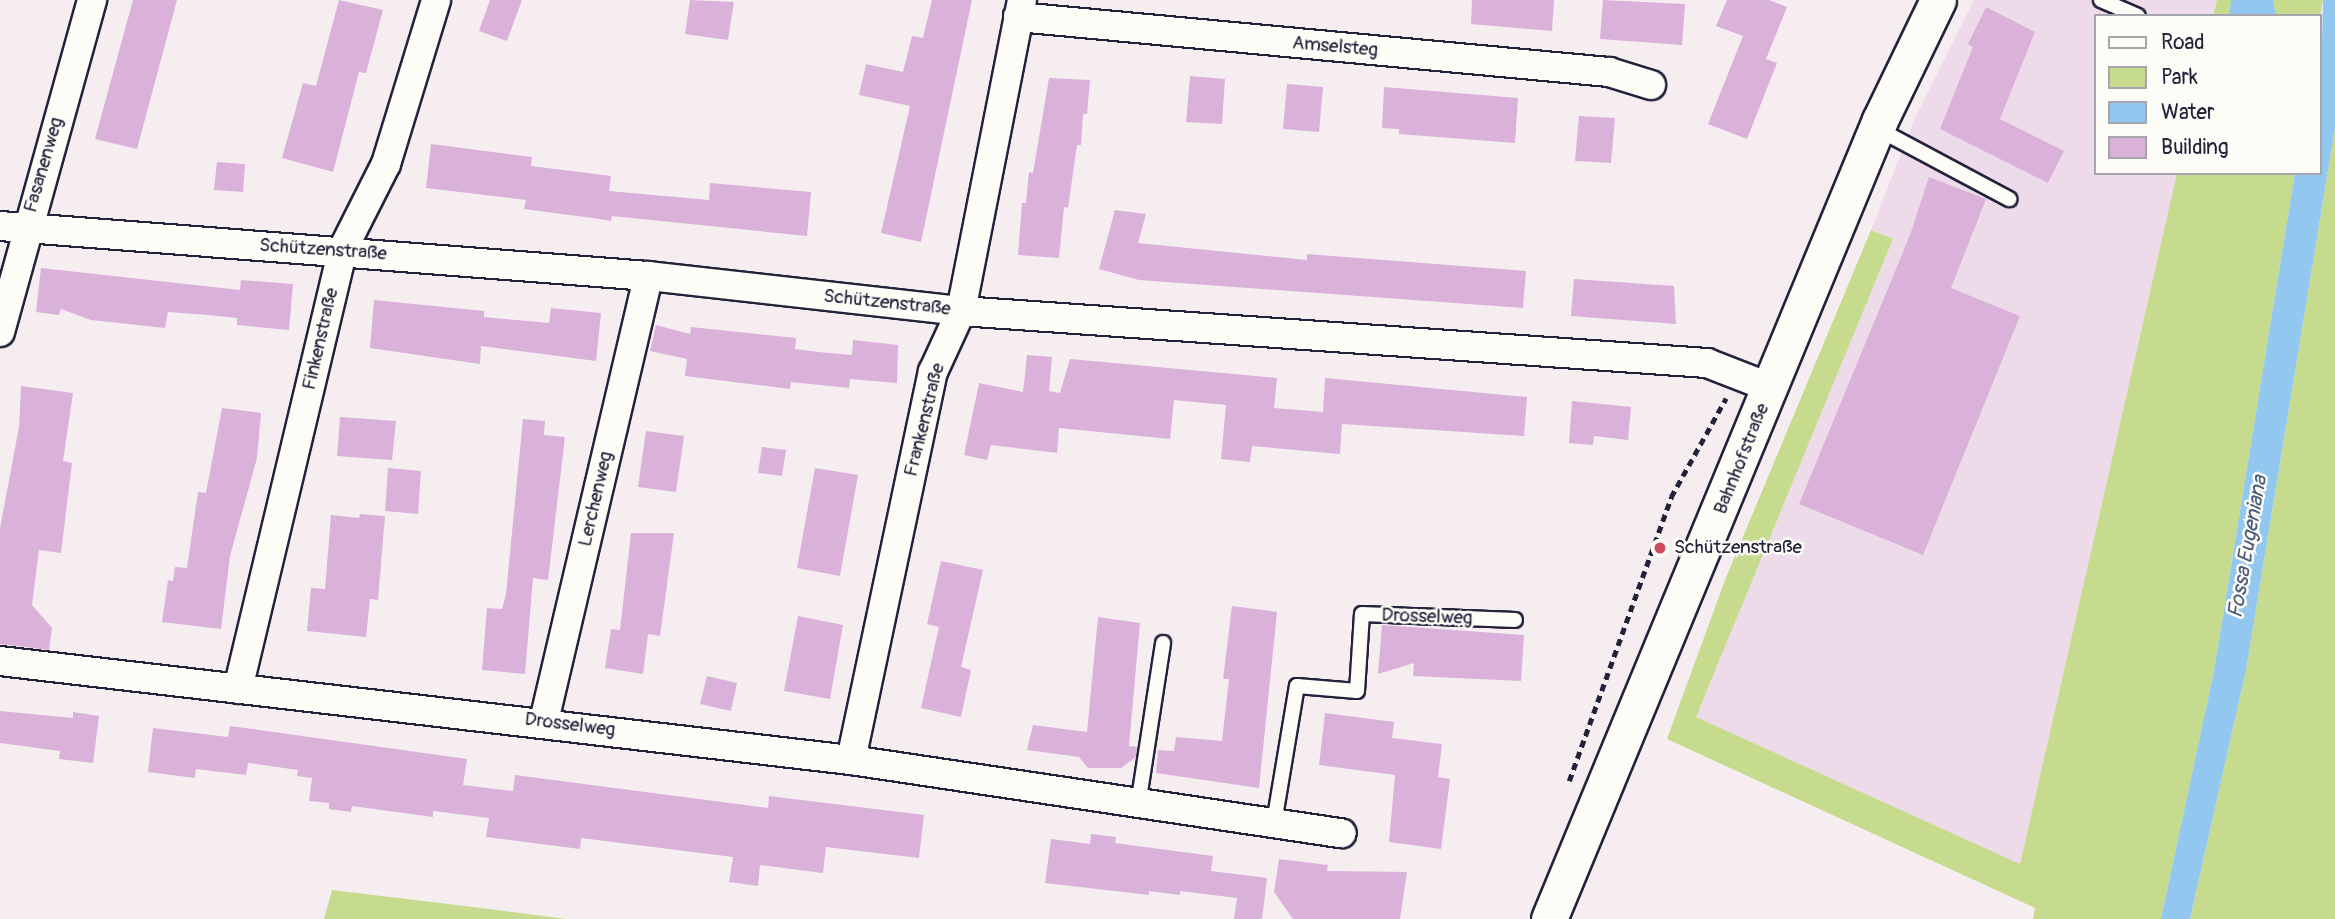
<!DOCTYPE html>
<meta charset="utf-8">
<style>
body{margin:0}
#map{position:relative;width:2335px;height:919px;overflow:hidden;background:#f6edf1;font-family:Pangolin,sans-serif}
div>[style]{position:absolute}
.built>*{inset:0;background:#eedbea}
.green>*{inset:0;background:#c7db8f}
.water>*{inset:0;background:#92c7f0}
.building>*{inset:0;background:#dab2d9}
.path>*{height:4.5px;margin-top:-2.25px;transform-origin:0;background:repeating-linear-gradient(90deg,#22223b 0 7px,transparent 0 12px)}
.roads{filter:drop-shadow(2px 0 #22223b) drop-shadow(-2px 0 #22223b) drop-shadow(0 2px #22223b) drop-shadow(0 -2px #22223b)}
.service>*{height:14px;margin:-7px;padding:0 7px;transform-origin:7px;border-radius:7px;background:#fdfcf7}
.minor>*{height:28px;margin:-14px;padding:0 14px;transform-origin:14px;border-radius:14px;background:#fdfcf7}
.tertiary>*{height:35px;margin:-17.5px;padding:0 17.5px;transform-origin:17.5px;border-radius:17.5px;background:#fdfcf7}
.dots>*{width:19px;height:19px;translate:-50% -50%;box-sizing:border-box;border:4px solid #fdfcf7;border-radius:50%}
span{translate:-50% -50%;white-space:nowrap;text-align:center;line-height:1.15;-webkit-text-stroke:5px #fdfcf7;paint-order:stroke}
.street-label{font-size:19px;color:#22223b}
.poi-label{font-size:19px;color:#22223b}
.left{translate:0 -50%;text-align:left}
.water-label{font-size:21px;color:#495c7a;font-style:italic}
.legend{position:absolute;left:2094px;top:14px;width:228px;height:161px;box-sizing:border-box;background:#fdfcf7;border:2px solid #a5a5ac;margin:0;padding:9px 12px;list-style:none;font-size:21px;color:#22223b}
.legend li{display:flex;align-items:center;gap:14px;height:35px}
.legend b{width:35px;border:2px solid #a5a5ac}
</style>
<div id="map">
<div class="built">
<div style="clip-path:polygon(1974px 0,2217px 0,2213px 16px,2095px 16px,2095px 173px,2177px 173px,2020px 864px,1696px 717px,1893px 239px,1871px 230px,1915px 118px)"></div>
</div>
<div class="green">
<div style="clip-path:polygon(2217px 0,2323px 0,2319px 22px,2319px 16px,2213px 16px)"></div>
<div style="clip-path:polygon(2335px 128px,2335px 919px,2190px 919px,2246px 670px)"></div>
<div style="clip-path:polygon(2177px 173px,2295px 173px,2214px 671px,2161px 919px,2033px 919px,2035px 908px,1667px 739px,1725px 580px,1871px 230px,1893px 239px,1696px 717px,2020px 864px)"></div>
<div style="clip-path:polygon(332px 890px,465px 906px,566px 919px,324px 919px)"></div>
</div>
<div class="water">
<div style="clip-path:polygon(2231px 0,2273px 0,2276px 16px,2229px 16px)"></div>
<div style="clip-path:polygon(2323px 0,2335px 0,2335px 128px,2246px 670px,2190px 919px,2161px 919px,2214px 671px,2295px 173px,2319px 173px)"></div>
</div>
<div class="building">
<div style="clip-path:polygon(133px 0,177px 0,137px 149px,95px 139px)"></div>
<div style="clip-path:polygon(339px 0,383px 10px,366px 73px,359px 72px,333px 172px,282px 158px,303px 83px,316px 86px)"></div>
<div style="clip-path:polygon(490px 0,522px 0,507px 41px,479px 31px)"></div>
<div style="clip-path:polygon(690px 0,734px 2px,728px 40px,685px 34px)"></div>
<div style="clip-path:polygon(932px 0,972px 0,921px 242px,881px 233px,910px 106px,859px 95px,866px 64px,903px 72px,912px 36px,923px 38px)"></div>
<div style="clip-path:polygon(1472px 0,1554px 0,1552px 31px,1471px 24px)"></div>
<div style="clip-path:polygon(1603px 0,1685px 4px,1682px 45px,1600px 39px)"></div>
<div style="clip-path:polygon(1727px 0,1769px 0,1787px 7px,1766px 59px,1777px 63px,1747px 139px,1708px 124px,1743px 36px,1716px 26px)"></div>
<div style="clip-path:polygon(1986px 7px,2035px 32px,2000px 119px,2064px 151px,2048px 183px,1940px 129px,1973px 47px,1968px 44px)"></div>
<div style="clip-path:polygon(1190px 76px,1225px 79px,1222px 124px,1186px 122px)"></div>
<div style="clip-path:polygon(1049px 78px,1090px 80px,1087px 114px,1083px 114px,1081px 145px,1077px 145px,1068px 208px,1064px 207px,1059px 258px,1018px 255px,1022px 203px,1026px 203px,1029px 172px,1033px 173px)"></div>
<div style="clip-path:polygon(1287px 84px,1323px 87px,1319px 132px,1283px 129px)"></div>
<div style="clip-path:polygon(1384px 87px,1518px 98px,1515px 143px,1399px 134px,1399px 129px,1382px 128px)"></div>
<div style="clip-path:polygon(1579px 116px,1615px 118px,1611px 163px,1575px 161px)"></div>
<div style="clip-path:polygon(431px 144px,532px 157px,531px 166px,611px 176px,609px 191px,709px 200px,710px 183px,811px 192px,807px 236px,612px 216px,611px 221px,600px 219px,524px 209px,526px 200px,426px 188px)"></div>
<div style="clip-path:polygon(217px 162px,245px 164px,243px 192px,214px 190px)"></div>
<div style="clip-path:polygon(1929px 177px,1986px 199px,1951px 288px,2020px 316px,1923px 555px,1799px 504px,1910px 235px)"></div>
<div style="clip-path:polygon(1115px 210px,1146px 214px,1138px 243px,1307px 260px,1307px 254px,1526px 271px,1523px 308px,1139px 280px,1099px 269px)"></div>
<div style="clip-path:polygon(41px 268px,240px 290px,241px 280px,293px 284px,289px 330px,237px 325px,237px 318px,207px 315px,168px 312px,165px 328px,91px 320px,61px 309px,59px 315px,36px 312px)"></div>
<div style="clip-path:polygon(1574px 279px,1674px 286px,1676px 324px,1571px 316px)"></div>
<div style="clip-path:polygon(374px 300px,484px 311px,484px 317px,549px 323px,551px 308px,601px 313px,596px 361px,481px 346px,480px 364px,370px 348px)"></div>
<div style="clip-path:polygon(656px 325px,690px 334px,691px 327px,796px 338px,795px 349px,818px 352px,852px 355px,853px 340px,898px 345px,897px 383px,850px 379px,849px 388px,791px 382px,790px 389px,685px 376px,687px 359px,650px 351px)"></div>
<div style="clip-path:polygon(1027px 355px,1052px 357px,1049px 391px,1060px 393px,1070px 359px,1277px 378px,1274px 408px,1323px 412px,1325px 378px,1527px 397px,1524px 436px,1342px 424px,1340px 454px,1252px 446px,1250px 462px,1221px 459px,1226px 405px,1174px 400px,1170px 439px,1059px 428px,1057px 453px,991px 445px,987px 460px,964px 455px,979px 383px,1023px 392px)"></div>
<div style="clip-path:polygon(21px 386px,73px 393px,63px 461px,72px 463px,61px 553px,39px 550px,32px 605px,52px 628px,49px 650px,0 644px,0 528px,19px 427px)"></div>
<div style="clip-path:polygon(1572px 401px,1631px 407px,1628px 440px,1594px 436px,1593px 445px,1569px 443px)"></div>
<div style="clip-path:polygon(222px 408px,261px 413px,257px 458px,230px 556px,221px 629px,162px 622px,168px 580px,173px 581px,175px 567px,187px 568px,198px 492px,206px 493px)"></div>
<div style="clip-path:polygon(340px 417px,396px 421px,392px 460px,337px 456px)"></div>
<div style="clip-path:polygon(523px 419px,545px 421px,544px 435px,565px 437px,548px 580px,533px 578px,525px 674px,482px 670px,487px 608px,502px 609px,506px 594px)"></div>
<div style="clip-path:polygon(646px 431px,684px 436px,676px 492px,638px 487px)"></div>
<div style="clip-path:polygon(762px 447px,786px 450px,782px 476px,758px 473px)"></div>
<div style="clip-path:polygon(388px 468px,421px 471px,418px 514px,385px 511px)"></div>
<div style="clip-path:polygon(815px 468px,858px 475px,840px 576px,797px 568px)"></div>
<div style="clip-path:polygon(360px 514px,385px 516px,378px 600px,370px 599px,366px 637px,307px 631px,311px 588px,325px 589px,331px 515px,359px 518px)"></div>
<div style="clip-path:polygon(631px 533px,674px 533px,660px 636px,648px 634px,643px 674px,605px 668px,611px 629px,620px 630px)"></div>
<div style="clip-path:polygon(941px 561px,983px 570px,961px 667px,971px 670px,961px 717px,921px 708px,939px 627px,927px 624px)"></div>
<div style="clip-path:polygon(1232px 606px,1277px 612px,1259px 788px,1156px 773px,1158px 750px,1174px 751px,1176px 737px,1222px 741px,1229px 679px,1223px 679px)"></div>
<div style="clip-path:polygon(798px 616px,843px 625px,830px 699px,784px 691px)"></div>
<div style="clip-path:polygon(1098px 617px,1140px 623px,1129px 746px,1137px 747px,1136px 757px,1121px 768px,1088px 768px,1079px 757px,1027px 750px,1033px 725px,1087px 732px)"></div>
<div style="clip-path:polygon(1382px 625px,1524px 635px,1521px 681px,1413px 676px,1414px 663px,1378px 674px)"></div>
<div style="clip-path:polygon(707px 676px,737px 683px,731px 711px,700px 704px)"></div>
<div style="clip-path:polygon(0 711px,73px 718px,73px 712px,99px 716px,93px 763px,59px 759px,60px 751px,0 743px)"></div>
<div style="clip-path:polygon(1325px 713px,1394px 722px,1392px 738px,1442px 744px,1438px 777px,1450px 779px,1441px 849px,1389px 842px,1395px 775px,1319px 765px)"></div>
<div style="clip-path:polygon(230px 726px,467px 759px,463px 785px,513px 791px,515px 775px,768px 808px,769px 796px,924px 815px,919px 858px,826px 847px,823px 873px,760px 865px,758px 886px,729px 882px,733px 857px,581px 838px,580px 849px,486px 837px,489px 818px,433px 811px,433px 817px,352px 806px,351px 812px,329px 809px,329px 803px,309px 801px,312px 778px,297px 776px,298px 770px,248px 763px,246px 775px,196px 769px,195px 778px,148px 772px,153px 728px,228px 737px)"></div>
<div style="clip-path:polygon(1091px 834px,1116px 837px,1115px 843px,1213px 856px,1211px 871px,1267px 878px,1262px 919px,1234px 919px,1237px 898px,1180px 891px,1180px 895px,1149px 891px,1149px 895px,1045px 883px,1051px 839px,1090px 844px)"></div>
<div style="clip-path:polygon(1279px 859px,1328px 865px,1327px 871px,1407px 872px,1400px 919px,1293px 919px,1274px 892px)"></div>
</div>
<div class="path">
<div style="left:1569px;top:781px;width:302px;rotate:-70.2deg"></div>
<div style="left:1671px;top:497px;width:113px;rotate:-60.9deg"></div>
</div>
<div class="roads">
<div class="service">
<div style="left:2101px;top:0;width:40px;rotate:23.4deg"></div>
<div style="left:1878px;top:129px;width:149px;rotate:28.1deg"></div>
<div style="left:1138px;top:805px;width:164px;rotate:-81.2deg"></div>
<div style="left:1274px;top:823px;width:139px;rotate:-80.5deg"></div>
<div style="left:1297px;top:686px;width:60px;rotate:4.8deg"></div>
<div style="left:1357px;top:691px;width:77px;rotate:-86.3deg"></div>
<div style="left:1362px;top:614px;width:153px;rotate:2.2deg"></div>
</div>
<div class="minor">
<div style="left:1018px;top:17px;width:594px;rotate:5.32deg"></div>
<div style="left:1609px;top:72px;width:44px;rotate:17.2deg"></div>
<div style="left:0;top:226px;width:650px;rotate:4.41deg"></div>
<div style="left:648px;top:276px;width:315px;rotate:6.4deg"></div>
<div style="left:961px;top:311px;width:748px;rotate:3.99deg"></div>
<div style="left:1707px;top:363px;width:69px;rotate:21.3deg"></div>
<div style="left:0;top:332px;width:345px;rotate:-74.5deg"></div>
<div style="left:0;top:661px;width:857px;rotate:6.64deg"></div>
<div style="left:851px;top:760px;width:496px;rotate:8.5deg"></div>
<div style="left:238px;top:689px;width:450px;rotate:-76.6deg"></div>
<div style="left:342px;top:251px;width:97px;rotate:-63.2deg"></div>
<div style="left:386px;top:164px;width:171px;rotate:-73deg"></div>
<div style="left:544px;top:721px;width:457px;rotate:-76.8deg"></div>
<div style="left:851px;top:760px;width:397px;rotate:-78.1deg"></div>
<div style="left:933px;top:372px;width:67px;rotate:-65.3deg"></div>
<div style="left:961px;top:311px;width:317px;rotate:-78.9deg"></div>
</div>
<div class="tertiary">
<div style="left:1549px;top:919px;width:865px;rotate:-67.5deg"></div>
<div style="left:1880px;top:120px;width:133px;rotate:-64.2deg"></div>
</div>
</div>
<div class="dots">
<div style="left:1660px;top:548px;background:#d1495b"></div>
</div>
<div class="street-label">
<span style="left:1335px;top:47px;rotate:5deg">Amselsteg</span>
<span style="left:44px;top:165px;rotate:-74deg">Fasanenweg</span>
<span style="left:323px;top:250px;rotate:4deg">Schützenstraße</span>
<span style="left:887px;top:303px;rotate:6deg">Schützenstraße</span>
<span style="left:321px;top:339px;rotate:-77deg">Finkenstraße</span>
<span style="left:925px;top:420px;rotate:-76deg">Frankenstraße</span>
<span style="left:1742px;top:459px;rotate:-68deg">Bahnhofstraße</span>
<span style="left:596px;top:499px;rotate:-77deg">Lerchenweg</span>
<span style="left:1427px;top:617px;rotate:2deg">Drosselweg</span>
<span style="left:570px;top:725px;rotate:7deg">Drosselweg</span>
</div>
<div class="poi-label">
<span class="left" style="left:1674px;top:548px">Schützenstraße</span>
</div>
<div class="water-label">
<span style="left:2248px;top:547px;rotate:-80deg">Fossa Eugeniana</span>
</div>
<ul class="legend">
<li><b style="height:9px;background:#fdfcf7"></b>Road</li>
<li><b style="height:19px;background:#c7db8f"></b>Park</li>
<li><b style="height:19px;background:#92c7f0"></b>Water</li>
<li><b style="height:19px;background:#dab2d9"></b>Building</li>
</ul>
</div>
